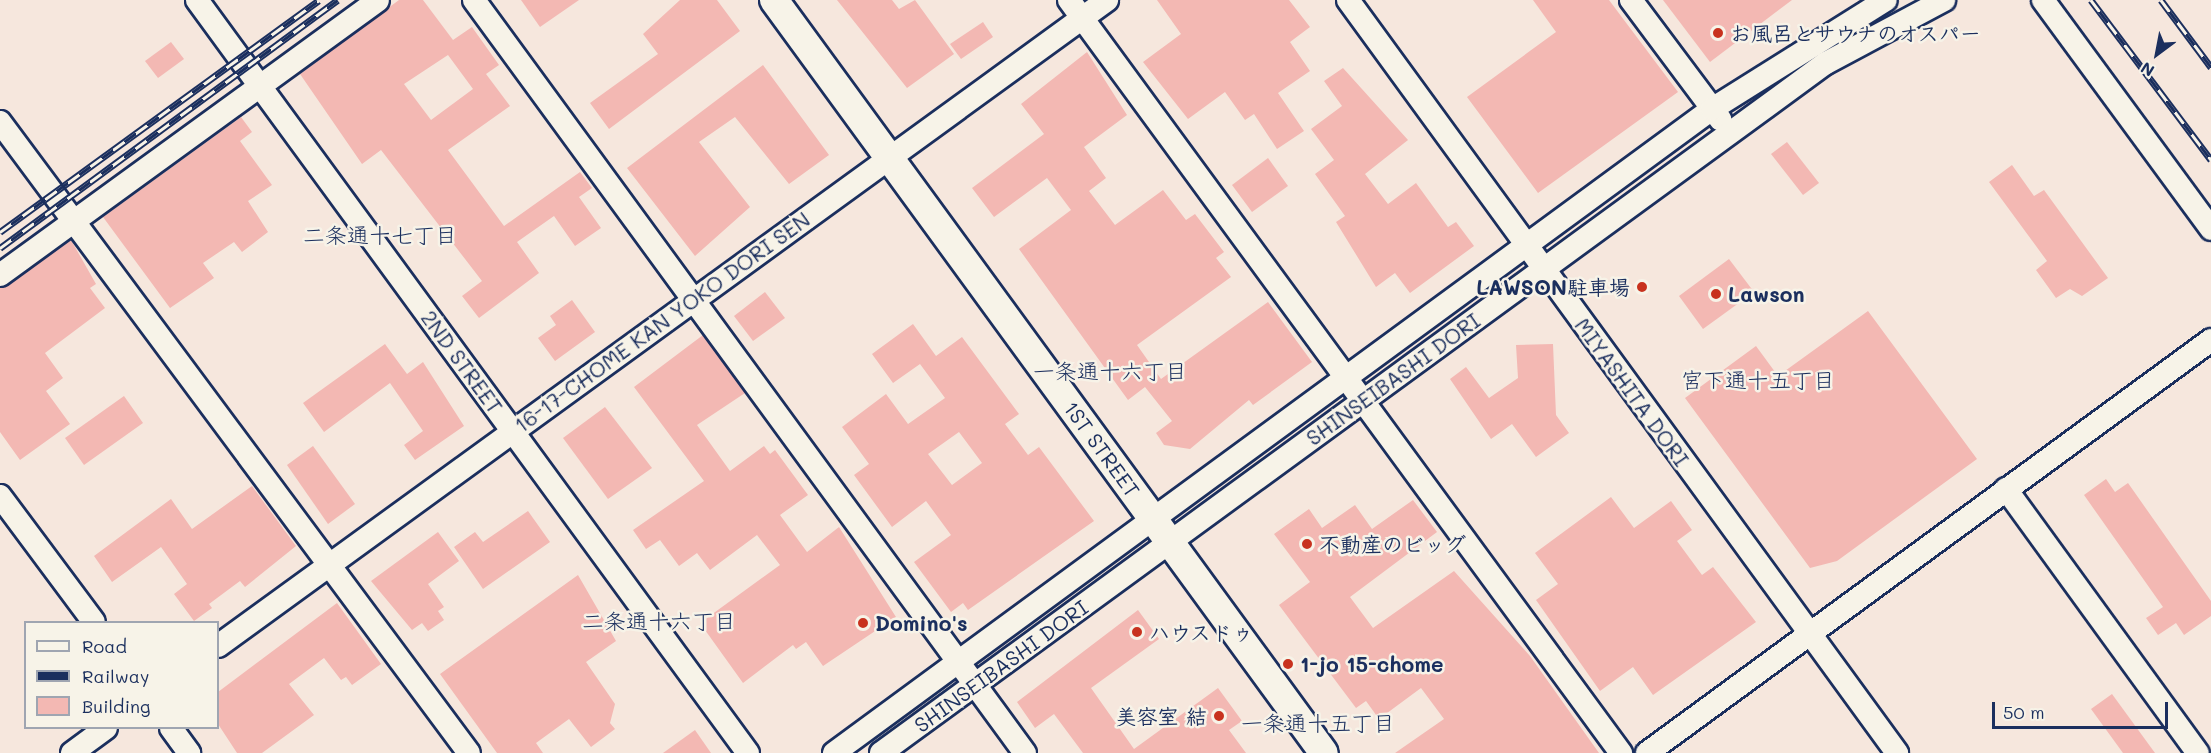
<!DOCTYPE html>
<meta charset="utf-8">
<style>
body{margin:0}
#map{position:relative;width:2211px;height:753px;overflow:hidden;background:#f6e7dd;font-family:Mali,"Klee One",sans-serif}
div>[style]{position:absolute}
.building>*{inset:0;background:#f3b8b3}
.roads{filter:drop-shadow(2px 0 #1b2f5e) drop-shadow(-2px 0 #1b2f5e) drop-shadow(0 2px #1b2f5e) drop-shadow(0 -2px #1b2f5e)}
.minor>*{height:22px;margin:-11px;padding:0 11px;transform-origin:11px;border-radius:11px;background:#f7f3e8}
.major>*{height:28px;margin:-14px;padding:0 14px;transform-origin:14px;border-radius:14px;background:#f7f3e8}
.rail>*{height:7px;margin-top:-3.5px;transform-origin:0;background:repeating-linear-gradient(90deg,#f7f3e8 0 14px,#1b2f5e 0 28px);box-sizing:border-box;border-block:2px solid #1b2f5e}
.dots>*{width:16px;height:16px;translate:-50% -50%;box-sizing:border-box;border:3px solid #f7f3e8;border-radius:50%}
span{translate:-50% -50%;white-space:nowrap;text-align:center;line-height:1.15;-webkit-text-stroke:5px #f7f3e8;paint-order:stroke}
.poi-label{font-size:21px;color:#1b2f5e;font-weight:700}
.left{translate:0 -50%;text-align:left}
.right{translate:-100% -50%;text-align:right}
.street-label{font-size:21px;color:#1b2f5e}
.neighbourhood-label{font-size:22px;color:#1b2f5e}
.legend{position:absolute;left:24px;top:621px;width:195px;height:108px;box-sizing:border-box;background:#f7f3e8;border:2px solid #9fa5b1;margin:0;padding:8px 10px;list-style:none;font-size:18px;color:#1b2f5e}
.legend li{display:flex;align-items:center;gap:12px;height:30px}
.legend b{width:30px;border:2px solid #9fa5b1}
.north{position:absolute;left:2127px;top:24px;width:60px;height:60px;-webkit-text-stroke:4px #f7f3e8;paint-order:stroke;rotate:212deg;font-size:16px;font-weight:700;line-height:24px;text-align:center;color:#1b2f5e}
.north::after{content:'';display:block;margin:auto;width:21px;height:27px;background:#1b2f5e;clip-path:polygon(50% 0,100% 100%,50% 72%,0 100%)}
.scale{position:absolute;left:1992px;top:702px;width:176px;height:27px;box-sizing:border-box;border:3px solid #1b2f5e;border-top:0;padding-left:8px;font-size:18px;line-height:21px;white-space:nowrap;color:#1b2f5e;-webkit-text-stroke:4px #f7f3e8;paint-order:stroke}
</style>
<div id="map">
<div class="building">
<div style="clip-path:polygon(evenodd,399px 0,423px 0,453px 40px,472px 27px,499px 65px,486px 74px,510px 106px,448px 150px,504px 226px,580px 172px,592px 188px,579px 197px,601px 228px,575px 246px,554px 216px,517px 242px,539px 273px,479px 318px,462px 296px,482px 281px,381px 150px,362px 164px,300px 74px,399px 0,448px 55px,473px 89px,431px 120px,404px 84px,448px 55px)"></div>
<div style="clip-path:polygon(521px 0,579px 0,540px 27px)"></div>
<div style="clip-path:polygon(680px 0,717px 0,740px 31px,609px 129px,590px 103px,658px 54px,643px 34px)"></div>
<div style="clip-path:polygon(837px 0,892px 0,899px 9px,915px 0,954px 54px,907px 88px)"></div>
<div style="clip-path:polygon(1157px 0,1289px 0,1310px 27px,1290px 42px,1310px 71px,1278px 93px,1304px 131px,1277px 149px,1254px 114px,1245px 120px,1225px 92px,1188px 119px,1143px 62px,1181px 34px)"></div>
<div style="clip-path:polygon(1533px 0,1609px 0,1678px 92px,1538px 193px,1467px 97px,1556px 32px)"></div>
<div style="clip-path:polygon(1663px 0,1792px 0,1710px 62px)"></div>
<div style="clip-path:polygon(983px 22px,993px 37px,961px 59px,950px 44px)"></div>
<div style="clip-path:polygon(171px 42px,184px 59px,158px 78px,145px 61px)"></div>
<div style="clip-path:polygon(1087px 52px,1127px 115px,1084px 147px,1106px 178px,1089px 191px,1115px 225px,1163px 190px,1186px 220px,1195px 214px,1224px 252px,1216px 258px,1231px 277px,1137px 345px,1161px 379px,1268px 302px,1312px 362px,1253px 405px,1249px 400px,1190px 449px,1164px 445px,1156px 433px,1172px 421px,1145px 387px,1128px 400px,1019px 249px,1071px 210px,1047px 178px,994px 217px,972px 188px,1044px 134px,1021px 104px)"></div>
<div style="clip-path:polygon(763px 65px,829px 155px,789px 184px,735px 117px,699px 142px,750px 207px,695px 256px,627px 168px)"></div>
<div style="clip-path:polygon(1343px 68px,1408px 140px,1365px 174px,1388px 204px,1416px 183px,1448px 227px,1456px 222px,1474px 246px,1410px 293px,1395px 273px,1376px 287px,1336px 222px,1345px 216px,1315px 174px,1334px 160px,1311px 129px,1342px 106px,1324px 81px)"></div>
<div style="clip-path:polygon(241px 117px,252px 132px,240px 141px,272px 185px,248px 201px,268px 232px,242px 252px,234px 242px,203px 263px,214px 278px,170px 308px,103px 217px)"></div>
<div style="clip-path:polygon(1787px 142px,1819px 183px,1803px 195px,1771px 154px)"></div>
<div style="clip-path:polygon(1268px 158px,1288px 186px,1252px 212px,1232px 185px)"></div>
<div style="clip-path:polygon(2012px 165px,2034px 196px,2044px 190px,2108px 278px,2082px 296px,2070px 289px,2056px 298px,2036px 270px,2047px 261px,1989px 182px)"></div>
<div style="clip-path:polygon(71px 240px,96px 284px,90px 288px,105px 308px,45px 353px,63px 378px,46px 391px,70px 424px,20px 460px,0 432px,0 288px)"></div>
<div style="clip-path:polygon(1729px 259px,1754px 292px,1703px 329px,1679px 296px)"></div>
<div style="clip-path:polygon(765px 292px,785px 318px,753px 341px,734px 316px)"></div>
<div style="clip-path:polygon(572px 300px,595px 332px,555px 361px,538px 338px,556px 325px,550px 316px)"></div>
<div style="clip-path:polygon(1868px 311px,1977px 459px,1837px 561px,1810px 568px,1685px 398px,1756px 346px,1778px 376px)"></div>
<div style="clip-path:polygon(evenodd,913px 324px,936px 356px,962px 337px,1019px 414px,1005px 424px,1028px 455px,1039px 447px,1094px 521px,968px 610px,963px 603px,951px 612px,914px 562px,951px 535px,926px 501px,892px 527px,854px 475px,869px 464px,842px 427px,886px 394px,908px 424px,945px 398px,920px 364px,893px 383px,872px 354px,913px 324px,959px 432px,982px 463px,952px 485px,928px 454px,959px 432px)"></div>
<div style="clip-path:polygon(703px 335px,745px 393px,697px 425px,730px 471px,764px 446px,770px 454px,775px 450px,808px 495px,780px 515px,807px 552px,839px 527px,896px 617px,823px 666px,806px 642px,796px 649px,793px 645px,743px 683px,700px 623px,780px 565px,757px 535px,710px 570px,697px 553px,679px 566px,660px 540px,646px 549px,633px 530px,704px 481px,634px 387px)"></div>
<div style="clip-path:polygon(385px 344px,407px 374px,423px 362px,464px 426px,415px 460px,404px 445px,423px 431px,390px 383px,324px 432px,303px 403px)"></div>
<div style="clip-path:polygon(1553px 344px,1556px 415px,1569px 433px,1536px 457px,1512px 424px,1491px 439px,1450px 379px,1466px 367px,1489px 398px,1518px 378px,1516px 345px)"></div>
<div style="clip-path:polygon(124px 396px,143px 423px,84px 465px,65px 438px)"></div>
<div style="clip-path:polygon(605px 407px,652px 468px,608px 499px,563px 438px)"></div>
<div style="clip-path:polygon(313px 446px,355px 504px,328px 524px,287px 465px)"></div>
<div style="clip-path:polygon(2106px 479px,2115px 492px,2128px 483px,2211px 601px,2211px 616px,2184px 635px,2176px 623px,2158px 635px,2146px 618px,2163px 607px,2084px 495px)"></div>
<div style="clip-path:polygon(252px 486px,296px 546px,245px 587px,240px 581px,209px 604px,212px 608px,194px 621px,174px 594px,187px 584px,161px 547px,112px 582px,94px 556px,171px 499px,192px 529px)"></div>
<div style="clip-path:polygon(1611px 497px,1634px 528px,1671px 501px,1692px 530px,1677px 541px,1702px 575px,1713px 567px,1756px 622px,1653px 695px,1633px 667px,1600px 691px,1536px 600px,1558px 584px,1535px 553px)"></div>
<div style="clip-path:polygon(1413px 500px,1437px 532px,1350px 597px,1373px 628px,1454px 571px,1530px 656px,1599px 753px,1395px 753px,1444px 719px,1421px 688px,1379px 719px,1366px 701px,1356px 708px,1299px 632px,1279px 605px,1310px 582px,1274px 534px,1309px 509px,1322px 528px,1355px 505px,1372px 529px)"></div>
<div style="clip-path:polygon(528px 511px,550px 542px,483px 589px,454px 547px,475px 532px,483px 542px)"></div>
<div style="clip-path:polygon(438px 532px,459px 561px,428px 584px,444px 607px,438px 611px,444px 620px,428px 631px,422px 623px,412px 630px,371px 581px)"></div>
<div style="clip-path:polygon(578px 575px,616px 641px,586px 662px,615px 704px,610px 723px,615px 729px,591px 747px,569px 719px,536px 743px,543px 753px,497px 753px,440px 674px)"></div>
<div style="clip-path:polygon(337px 603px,381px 664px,352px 685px,346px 677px,341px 680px,324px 658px,289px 684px,314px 715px,262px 753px,237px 753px,218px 724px,218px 692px)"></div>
<div style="clip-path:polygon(1138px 610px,1159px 639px,1091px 688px,1134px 749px,1218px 688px,1242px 721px,1229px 730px,1246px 753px,1083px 753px,1054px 714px,1035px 728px,1017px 702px)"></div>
<div style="clip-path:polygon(2112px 694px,2155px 753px,2123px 753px,2091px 709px)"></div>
<div style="clip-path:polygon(695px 730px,711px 753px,663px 753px)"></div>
</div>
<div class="roads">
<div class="minor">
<div style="left:197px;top:0;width:933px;rotate:53.81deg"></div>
<div style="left:474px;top:0;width:933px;rotate:53.81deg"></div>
<div style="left:1069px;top:0;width:934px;rotate:53.76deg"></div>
<div style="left:1348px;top:0;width:932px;rotate:53.9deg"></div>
<div style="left:1631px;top:0;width:149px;rotate:53.2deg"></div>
<div style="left:2043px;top:0;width:284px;rotate:53.7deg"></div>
<div style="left:0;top:122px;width:786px;rotate:53.38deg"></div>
<div style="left:0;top:275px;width:467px;rotate:-36deg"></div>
<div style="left:2006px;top:489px;width:326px;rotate:54deg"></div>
<div style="left:0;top:496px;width:157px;rotate:53.3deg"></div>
<div style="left:218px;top:646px;width:1099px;rotate:-36deg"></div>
<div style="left:171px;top:728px;width:31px;rotate:54deg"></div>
<div style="left:72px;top:753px;width:42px;rotate:-36.3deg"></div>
<div style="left:834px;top:753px;width:1089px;rotate:-36.26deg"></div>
<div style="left:1712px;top:109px;width:205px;rotate:-32.1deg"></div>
<div style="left:881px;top:753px;width:1170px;rotate:-36.14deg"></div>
<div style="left:1826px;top:63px;width:134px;rotate:-28.1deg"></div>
<div style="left:1647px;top:753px;width:699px;rotate:-36.21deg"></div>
</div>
<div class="major">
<div style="left:774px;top:0;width:932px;rotate:53.86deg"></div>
</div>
</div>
<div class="rail">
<div style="left:2091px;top:0;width:200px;rotate:53.1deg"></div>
<div style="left:2161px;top:0;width:84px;rotate:53.3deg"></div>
<div style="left:0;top:232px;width:394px;rotate:-36deg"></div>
<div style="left:0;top:248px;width:419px;rotate:-36.3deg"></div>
</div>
<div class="dots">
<div style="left:1718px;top:33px;background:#c8321e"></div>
<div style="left:1642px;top:287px;background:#c8321e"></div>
<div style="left:1716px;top:294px;background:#c8321e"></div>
<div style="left:1307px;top:544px;background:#c8321e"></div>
<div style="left:863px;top:623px;background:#c8321e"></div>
<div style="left:1137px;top:632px;background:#c8321e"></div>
<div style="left:1288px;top:664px;background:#c8321e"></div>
<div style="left:1219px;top:716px;background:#c8321e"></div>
</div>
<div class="poi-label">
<span class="left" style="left:1730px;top:33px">お風呂とサウナのオスパー</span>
<span class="right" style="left:1630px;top:287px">LAWSON駐車場</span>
<span class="left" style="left:1728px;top:294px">Lawson</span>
<span class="left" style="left:1319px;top:544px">不動産のビッグ</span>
<span class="left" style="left:875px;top:623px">Domino's</span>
<span class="left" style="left:1149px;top:632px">ハウスドゥ</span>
<span class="left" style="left:1300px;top:664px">1-jo 15-chome</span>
<span class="right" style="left:1207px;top:716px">美容室 結</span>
</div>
<div class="street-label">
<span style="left:662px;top:322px;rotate:-36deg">16-17-CHOME KAN YOKO DORI SEN</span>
<span style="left:462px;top:362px;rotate:54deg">2ND STREET</span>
<span style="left:1393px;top:379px;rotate:-36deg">SHINSEIBASHI DORI</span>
<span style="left:1632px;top:392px;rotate:54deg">MIYASHITA DORI</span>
<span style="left:1102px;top:449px;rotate:54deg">1ST STREET</span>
<span style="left:1001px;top:666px;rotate:-36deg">SHINSEIBASHI DORI</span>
</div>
<div class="neighbourhood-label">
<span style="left:380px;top:235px">二条通十七丁目</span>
<span style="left:1110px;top:371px">一条通十六丁目</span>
<span style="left:1758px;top:380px">宮下通十五丁目</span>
<span style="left:659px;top:621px">二条通十六丁目</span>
<span style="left:1318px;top:723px">一条通十五丁目</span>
</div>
<ul class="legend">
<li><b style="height:8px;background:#f7f3e8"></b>Road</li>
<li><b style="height:8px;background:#1b2f5e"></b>Railway</li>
<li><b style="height:16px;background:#f3b8b3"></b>Building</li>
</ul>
<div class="north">N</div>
<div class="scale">50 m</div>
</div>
